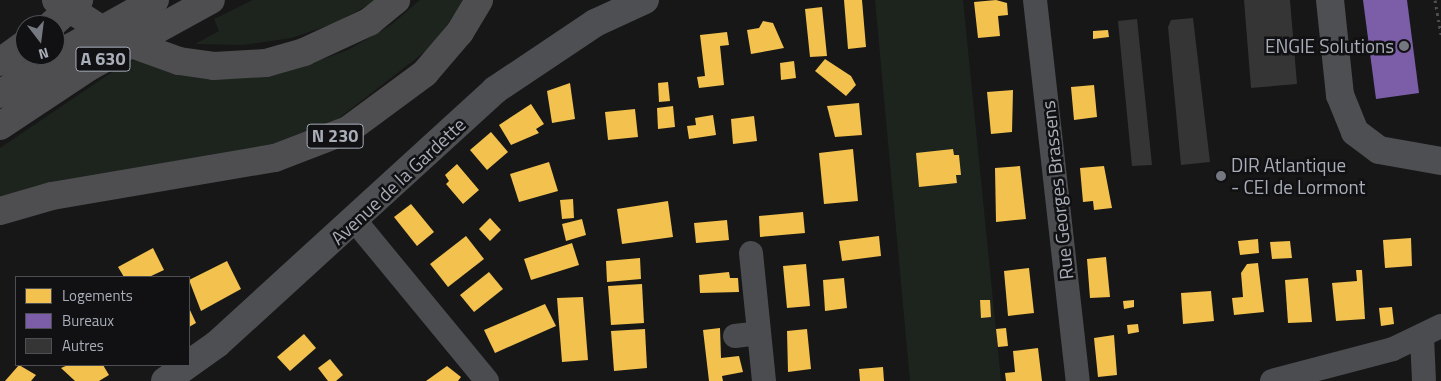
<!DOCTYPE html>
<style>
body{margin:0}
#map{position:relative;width:1441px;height:381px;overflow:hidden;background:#171717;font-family:"Titillium Web",sans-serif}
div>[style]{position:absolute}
.green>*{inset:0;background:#1d241e}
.homes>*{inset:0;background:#f2c14e}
.offices>*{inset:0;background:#7b5ea7}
.building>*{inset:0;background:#353536}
.path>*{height:3px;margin-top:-1.5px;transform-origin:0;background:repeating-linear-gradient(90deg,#4d4e52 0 2.5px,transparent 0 6.5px)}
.minor>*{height:24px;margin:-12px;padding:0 12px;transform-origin:12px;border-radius:12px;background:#4b4c50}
.major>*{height:28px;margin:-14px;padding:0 14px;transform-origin:14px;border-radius:14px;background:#4d4f52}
.highway>*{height:28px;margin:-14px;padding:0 14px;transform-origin:14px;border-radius:14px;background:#4e4e51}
.highway-bridge>*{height:28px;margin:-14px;padding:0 14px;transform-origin:14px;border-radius:14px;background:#4e4e51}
.dots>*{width:14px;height:14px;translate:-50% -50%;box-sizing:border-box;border:2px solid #111113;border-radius:50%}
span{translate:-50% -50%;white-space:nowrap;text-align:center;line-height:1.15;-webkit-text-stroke:5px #111113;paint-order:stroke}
.shield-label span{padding:1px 4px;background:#111113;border:1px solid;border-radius:4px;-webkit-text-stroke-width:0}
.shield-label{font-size:18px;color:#a8adb8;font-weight:700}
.poi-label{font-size:19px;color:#a8adb8}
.right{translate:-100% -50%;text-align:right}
.left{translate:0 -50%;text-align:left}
.street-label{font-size:19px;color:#a8adb8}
.legend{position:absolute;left:15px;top:276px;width:175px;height:90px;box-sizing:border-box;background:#111113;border:1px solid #4d4f55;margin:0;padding:6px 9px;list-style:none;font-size:15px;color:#a8adb8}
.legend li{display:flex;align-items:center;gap:10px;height:25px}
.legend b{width:25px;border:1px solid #4d4f55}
.north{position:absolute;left:15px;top:15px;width:50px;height:50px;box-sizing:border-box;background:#111113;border:1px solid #4d4f55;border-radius:50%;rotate:165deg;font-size:14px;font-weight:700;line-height:20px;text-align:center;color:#a8adb8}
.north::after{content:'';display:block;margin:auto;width:18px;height:22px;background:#757880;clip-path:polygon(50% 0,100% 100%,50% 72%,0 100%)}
</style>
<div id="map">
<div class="green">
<div style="clip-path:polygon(253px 0,377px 0,333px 24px,291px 38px,243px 45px,195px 44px,219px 31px,214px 19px)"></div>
<div style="clip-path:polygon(420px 0,465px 0,431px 47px,325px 129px,271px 147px,0 201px,0 148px,130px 60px,249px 75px,295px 69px,348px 50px,391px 25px)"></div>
<div style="clip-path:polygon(875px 0,963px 0,1001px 381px,910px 381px)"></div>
</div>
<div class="homes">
<div style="clip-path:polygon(844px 0,862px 0,866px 47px,848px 49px)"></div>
<div style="clip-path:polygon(996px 0,1007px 3px,1008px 15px,998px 16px,1000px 36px,978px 38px,974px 2px)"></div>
<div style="clip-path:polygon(822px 7px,827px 56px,810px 57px,805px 9px)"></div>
<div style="clip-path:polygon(763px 21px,773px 23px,784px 48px,751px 54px,747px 30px,759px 28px)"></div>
<div style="clip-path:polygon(1108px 30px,1109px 37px,1093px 39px,1093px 31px)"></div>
<div style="clip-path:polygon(727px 32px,729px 45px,720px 46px,724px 85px,699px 88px,697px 77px,705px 76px,700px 35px)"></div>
<div style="clip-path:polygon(825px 59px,851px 76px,856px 85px,846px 96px,815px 71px)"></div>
<div style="clip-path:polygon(794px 61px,796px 78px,781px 80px,780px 63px)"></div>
<div style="clip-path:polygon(668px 82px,670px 101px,659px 102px,658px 83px)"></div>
<div style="clip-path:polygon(570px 83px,575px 119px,552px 123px,547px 91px)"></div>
<div style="clip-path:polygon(1094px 85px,1097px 117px,1074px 120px,1071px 87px)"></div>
<div style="clip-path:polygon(1013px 90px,1012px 132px,991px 134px,987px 92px)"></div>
<div style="clip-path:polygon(859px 103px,862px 135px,835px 137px,827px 106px)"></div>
<div style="clip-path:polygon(531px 104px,544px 124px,536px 129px,539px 133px,511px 145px,499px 125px)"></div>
<div style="clip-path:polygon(673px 106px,675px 127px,658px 129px,657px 108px)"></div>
<div style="clip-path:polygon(635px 109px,638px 137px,608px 140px,605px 112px)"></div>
<div style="clip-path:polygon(713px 115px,716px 135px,689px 139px,687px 126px,696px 125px,695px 118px)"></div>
<div style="clip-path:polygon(754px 116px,757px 141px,733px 144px,731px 119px)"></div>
<div style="clip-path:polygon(491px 132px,508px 152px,487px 170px,470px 150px)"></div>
<div style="clip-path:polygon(853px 149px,858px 201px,824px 204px,819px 153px)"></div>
<div style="clip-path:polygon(953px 149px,954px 155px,959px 155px,961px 175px,956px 175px,957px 183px,919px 187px,916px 153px)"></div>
<div style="clip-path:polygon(549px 162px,558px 191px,519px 202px,510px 174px)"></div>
<div style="clip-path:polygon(457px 164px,479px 190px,463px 204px,446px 184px,449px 181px,445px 175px)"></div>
<div style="clip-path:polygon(1020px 166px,1026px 219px,996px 222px,995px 168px)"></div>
<div style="clip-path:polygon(1104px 166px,1112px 208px,1094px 210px,1093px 201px,1083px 202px,1080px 168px)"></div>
<div style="clip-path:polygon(573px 199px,574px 218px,562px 219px,560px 200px)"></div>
<div style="clip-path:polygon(668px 201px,673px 237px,622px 244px,617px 209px)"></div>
<div style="clip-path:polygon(411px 204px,434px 232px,417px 246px,394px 217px)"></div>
<div style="clip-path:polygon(803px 212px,805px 233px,760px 237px,759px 216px)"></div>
<div style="clip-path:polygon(490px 218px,501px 230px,490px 241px,479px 229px)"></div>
<div style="clip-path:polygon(582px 219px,586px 235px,566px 241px,562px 224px)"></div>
<div style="clip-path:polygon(727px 220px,729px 240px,696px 243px,694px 223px)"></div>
<div style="clip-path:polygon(466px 236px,484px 259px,448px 287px,430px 264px)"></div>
<div style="clip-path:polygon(879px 236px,881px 256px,842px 261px,839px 241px)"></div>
<div style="clip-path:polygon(1411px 238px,1412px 266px,1385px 268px,1383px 240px)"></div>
<div style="clip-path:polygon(1258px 239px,1259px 253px,1240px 255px,1238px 241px)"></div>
<div style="clip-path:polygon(1290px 241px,1292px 258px,1272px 259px,1270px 242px)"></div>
<div style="clip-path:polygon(572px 243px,579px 265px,531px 280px,524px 259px)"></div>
<div style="clip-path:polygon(153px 248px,164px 270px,149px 277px,124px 277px,118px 267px)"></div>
<div style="clip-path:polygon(1106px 257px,1110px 297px,1090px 298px,1087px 259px)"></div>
<div style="clip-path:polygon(640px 258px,641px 279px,607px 282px,606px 261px)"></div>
<div style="clip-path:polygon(227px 261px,241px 289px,201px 311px,189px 280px)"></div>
<div style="clip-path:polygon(1258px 263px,1264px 312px,1234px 315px,1232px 298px,1243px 297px,1241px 273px,1247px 264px)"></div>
<div style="clip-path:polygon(806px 264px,810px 306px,787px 308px,783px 266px)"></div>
<div style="clip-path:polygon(1029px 268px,1034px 313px,1008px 316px,1004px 271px)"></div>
<div style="clip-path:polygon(1356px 270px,1362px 270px,1365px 319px,1336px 321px,1332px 283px,1357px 281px)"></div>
<div style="clip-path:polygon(489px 272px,503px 289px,474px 312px,460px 295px)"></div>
<div style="clip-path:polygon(729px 272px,730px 278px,738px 278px,739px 292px,700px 293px,699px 275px)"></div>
<div style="clip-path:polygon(844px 278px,847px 308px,825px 311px,823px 280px)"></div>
<div style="clip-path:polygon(1308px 278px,1312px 322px,1288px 323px,1285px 280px)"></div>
<div style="clip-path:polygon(642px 284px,644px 323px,611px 325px,608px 286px)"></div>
<div style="clip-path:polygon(1211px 291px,1214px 321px,1183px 324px,1181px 293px)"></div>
<div style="clip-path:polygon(583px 297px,588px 360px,562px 362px,557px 298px)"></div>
<div style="clip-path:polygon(980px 300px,990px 300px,991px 317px,981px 318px)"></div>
<div style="clip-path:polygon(1134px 300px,1134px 307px,1124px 309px,1123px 301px)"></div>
<div style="clip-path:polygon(545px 304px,556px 326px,495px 353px,484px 330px)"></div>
<div style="clip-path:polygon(1392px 307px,1394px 324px,1381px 326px,1379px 308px)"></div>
<div style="clip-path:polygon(189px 308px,196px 323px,189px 327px)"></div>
<div style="clip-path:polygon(1138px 324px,1139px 332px,1128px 334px,1127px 325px)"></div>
<div style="clip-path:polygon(720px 328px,721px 358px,739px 356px,743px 372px,722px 376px,723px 381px,709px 381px,703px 330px)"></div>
<div style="clip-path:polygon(1006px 328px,1008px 346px,998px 347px,996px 329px)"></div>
<div style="clip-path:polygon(645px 329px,647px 368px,614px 371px,611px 331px)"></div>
<div style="clip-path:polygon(807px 329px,811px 369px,788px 372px,787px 331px)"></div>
<div style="clip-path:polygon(304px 334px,316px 348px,290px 371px,277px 357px)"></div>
<div style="clip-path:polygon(1114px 335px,1117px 375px,1098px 377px,1094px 338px)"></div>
<div style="clip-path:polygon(1038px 348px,1042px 381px,1006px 381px,1005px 373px,1015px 372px,1013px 351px)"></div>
<div style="clip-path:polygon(330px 359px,343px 375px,336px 381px,328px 381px,318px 368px)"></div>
<div style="clip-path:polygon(19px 365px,36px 375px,31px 381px,5px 381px)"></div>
<div style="clip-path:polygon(68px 365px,103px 365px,109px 375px,99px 381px,75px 381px,61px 368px)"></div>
<div style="clip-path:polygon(447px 366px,461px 377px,458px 381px,426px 381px)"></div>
<div style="clip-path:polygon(883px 367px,884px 381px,860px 381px,859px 369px)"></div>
</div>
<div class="offices">
<div style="clip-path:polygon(1363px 0,1407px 0,1419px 93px,1376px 99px)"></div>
</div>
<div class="building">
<div style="clip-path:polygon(1244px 0,1290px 0,1297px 84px,1251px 88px)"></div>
<div style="clip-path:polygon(1193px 18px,1210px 162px,1181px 165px,1168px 27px,1171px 20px)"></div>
<div style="clip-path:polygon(1137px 19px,1152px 165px,1132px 166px,1118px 21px)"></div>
</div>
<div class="path">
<div style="left:1435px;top:0;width:36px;rotate:80deg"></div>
</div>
<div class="minor">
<div style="left:1035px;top:0;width:383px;rotate:83.6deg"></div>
<div style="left:356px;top:222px;width:206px;rotate:50.5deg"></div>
<div style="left:751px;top:253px;width:129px;rotate:84.2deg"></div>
<div style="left:735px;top:336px;width:24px;rotate:-7deg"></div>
<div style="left:1422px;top:337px;width:44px;rotate:87.4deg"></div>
<div style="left:1272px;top:381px;width:125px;rotate:-14.8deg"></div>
<div style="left:1393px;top:349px;width:53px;rotate:-25.6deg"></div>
</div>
<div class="major">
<div style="left:1330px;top:0;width:96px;rotate:84deg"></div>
<div style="left:1340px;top:95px;width:40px;rotate:68deg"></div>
<div style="left:1355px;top:132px;width:30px;rotate:37deg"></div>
<div style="left:1379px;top:150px;width:63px;rotate:10.1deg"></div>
<div style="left:165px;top:381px;width:64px;rotate:-35.4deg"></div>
<div style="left:217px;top:344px;width:377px;rotate:-42.4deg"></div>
<div style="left:495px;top:90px;width:120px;rotate:-33.8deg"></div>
<div style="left:595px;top:23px;width:55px;rotate:-24.7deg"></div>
</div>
<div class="highway">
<div style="left:51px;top:25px;width:38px;rotate:-42deg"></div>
<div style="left:179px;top:61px;width:35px;rotate:8deg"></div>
<div style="left:214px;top:66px;width:52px;rotate:-3.3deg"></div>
<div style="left:266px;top:63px;width:40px;rotate:-16deg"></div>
<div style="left:304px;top:52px;width:72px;rotate:-24.8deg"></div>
<div style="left:369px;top:22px;width:35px;rotate:-39deg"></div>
<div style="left:0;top:62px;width:31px;rotate:-36deg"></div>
<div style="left:0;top:94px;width:87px;rotate:-33.3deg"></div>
<div style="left:73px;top:46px;width:94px;rotate:-29.3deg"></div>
<div style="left:0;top:126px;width:107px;rotate:-33.5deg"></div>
<div style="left:89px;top:67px;width:139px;rotate:-28.8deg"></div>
<div style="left:0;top:211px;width:54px;rotate:-16.1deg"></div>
<div style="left:52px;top:196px;width:226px;rotate:-9.7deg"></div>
<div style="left:275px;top:158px;width:78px;rotate:-21deg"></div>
<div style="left:348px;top:130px;width:96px;rotate:-36.5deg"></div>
<div style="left:425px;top:73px;width:54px;rotate:-49.5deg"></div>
<div style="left:460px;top:32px;width:37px;rotate:-59deg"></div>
</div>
<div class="highway-bridge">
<div style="left:56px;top:0;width:70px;rotate:32.8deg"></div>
<div style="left:115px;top:38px;width:68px;rotate:19.8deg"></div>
</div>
<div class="dots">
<div style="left:1404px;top:46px;background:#757880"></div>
<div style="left:1221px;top:176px;background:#757880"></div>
</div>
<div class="shield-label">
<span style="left:103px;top:59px">A 630</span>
<span style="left:335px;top:136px">N 230</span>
</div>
<div class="poi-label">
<span class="right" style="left:1394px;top:46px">ENGIE Solutions</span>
<span class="left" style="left:1231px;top:176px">DIR Atlantique<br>- CEI de Lormont</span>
</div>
<div class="street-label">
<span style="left:398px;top:181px;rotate:-43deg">Avenue de la Gardette</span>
<span style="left:1057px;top:190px;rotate:-96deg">Rue Georges Brassens</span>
</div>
<ul class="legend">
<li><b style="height:14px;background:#f2c14e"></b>Logements</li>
<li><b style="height:14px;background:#7b5ea7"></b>Bureaux</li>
<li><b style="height:14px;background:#353536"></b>Autres</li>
</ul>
<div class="north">N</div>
</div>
